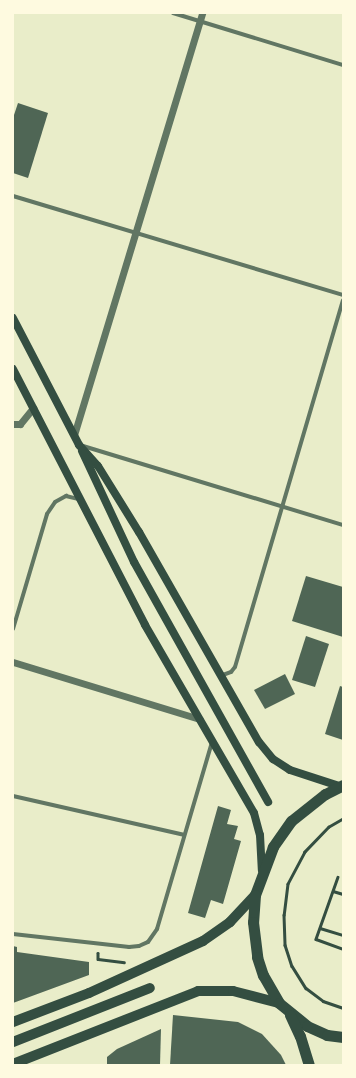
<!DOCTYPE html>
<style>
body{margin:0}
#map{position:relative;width:356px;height:1078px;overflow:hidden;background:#e9edc9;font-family:"Open Sans",sans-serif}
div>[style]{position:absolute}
.building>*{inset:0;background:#4f6655}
.path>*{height:2.5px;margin:-1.25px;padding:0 1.25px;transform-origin:1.25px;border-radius:1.25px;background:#344e41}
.minor>*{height:4px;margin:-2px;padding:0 2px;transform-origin:2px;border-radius:2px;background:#617663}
.tertiary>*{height:7px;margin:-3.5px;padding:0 3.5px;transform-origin:3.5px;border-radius:3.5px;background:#617663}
.secondary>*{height:8px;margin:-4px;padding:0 4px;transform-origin:4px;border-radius:4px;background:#344e41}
.primary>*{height:10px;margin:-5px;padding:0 5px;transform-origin:5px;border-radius:5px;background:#344e41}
.trunk>*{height:11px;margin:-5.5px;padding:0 5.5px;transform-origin:5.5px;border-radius:5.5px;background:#344e41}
span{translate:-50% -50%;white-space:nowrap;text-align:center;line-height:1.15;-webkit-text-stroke:4px #fefae0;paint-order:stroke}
.frame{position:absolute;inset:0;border:14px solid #fefae0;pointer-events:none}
</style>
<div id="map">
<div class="building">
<div style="clip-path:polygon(18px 103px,48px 113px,28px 178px,13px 173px,13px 118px)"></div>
<div style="clip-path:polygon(306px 576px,343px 587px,343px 637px,292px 621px)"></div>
<div style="clip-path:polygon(306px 636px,329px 644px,315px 687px,292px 680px)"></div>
<div style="clip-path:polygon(285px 674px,295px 694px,265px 709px,254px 690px)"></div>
<div style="clip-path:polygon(340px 686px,343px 687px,343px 740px,325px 734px)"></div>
<div style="clip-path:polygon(218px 806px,231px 810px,227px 824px,238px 826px,234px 839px,241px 841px,223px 904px,211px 900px,205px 918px,188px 913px)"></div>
<div style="clip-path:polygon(13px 946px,17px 947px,17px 952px,89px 962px,89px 975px,13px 1003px)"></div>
<div style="clip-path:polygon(173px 1015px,238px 1022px,262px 1034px,281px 1055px,286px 1065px,170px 1065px)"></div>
<div style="clip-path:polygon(161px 1029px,160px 1065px,107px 1065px,107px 1057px,117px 1049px)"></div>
</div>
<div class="path">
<div style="left:343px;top:819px;width:16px;rotate:150deg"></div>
<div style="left:329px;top:827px;width:35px;rotate:134deg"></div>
<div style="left:305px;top:852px;width:36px;rotate:118deg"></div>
<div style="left:288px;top:884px;width:31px;rotate:97deg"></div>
<div style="left:284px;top:915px;width:30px;rotate:88deg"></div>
<div style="left:285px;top:945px;width:22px;rotate:72deg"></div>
<div style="left:292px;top:966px;width:26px;rotate:58deg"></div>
<div style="left:306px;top:988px;width:21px;rotate:37deg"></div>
<div style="left:323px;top:1001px;width:21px;rotate:19deg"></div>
<div style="left:338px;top:877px;width:66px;rotate:109.5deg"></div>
<div style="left:316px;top:939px;width:29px;rotate:20deg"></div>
<div style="left:333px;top:891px;width:10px;rotate:17deg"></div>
<div style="left:320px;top:928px;width:24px;rotate:17deg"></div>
<div style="left:98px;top:953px;width:6px;rotate:90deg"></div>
<div style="left:98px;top:959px;width:26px;rotate:7deg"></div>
</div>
<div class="minor">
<div style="left:173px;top:13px;width:178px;rotate:17deg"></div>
<div style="left:13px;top:196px;width:345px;rotate:16.7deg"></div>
<div style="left:83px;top:446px;width:272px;rotate:16.9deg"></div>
<div style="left:13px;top:629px;width:120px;rotate:-73.5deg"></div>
<div style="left:47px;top:514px;width:14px;rotate:-56deg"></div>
<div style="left:55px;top:502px;width:13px;rotate:-29deg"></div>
<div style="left:66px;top:496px;width:12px;rotate:14deg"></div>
<div style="left:220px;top:676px;width:12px;rotate:-20deg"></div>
<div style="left:231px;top:672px;width:6px;rotate:-51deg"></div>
<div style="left:235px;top:667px;width:382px;rotate:-73.6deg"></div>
<div style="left:13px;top:796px;width:175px;rotate:12.8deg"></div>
<div style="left:13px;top:934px;width:117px;rotate:6.4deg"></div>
<div style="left:129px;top:947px;width:10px;rotate:-6deg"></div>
<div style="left:139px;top:946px;width:10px;rotate:-24deg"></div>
<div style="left:148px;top:942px;width:16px;rotate:-55deg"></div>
<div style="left:157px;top:929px;width:195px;rotate:-73.6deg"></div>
</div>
<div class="tertiary">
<div style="left:13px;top:424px;width:7px"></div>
<div style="left:20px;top:424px;width:21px;rotate:-51deg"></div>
<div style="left:74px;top:435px;width:441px;rotate:-73.1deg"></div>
<div style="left:13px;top:662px;width:195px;rotate:17deg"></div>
</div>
<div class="secondary">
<div style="left:13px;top:318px;width:143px;rotate:62.5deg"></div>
<div style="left:79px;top:445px;width:28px;rotate:48deg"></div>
<div style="left:98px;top:466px;width:78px;rotate:58.2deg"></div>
<div style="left:139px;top:532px;width:242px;rotate:60.3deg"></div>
<div style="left:259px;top:742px;width:22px;rotate:51deg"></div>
<div style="left:273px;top:759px;width:20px;rotate:33deg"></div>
<div style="left:290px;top:770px;width:52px;rotate:18.1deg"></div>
<div style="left:13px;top:369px;width:288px;rotate:62.7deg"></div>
<div style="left:145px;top:625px;width:217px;rotate:59.9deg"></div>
<div style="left:254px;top:813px;width:23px;rotate:75deg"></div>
<div style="left:260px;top:835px;width:35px;rotate:87deg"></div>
<div style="left:82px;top:451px;width:123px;rotate:64.9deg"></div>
<div style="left:134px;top:562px;width:275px;rotate:60.8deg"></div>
</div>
<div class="primary">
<div style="left:13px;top:1022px;width:81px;rotate:-20.9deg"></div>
<div style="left:89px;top:993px;width:125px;rotate:-24.5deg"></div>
<div style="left:203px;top:941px;width:33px;rotate:-35deg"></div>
<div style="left:230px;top:922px;width:37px;rotate:-47deg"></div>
<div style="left:13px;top:1042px;width:147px;rotate:-21.5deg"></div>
<div style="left:13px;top:1064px;width:199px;rotate:-21.5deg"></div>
<div style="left:198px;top:991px;width:35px"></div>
<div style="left:233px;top:991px;width:48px;rotate:14.6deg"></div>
</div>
<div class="trunk">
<div style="left:343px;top:785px;width:20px;rotate:153deg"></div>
<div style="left:325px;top:794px;width:43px;rotate:141.5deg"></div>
<div style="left:291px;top:821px;width:32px;rotate:125deg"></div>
<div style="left:273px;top:847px;width:51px;rotate:110.6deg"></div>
<div style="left:255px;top:895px;width:27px;rotate:94deg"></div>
<div style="left:253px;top:922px;width:35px;rotate:83deg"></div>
<div style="left:257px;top:957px;width:19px;rotate:72deg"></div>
<div style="left:263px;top:975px;width:32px;rotate:60deg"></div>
<div style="left:279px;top:1003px;width:36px;rotate:39deg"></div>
<div style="left:307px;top:1026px;width:22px;rotate:24deg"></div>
<div style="left:327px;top:1035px;width:16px;rotate:7deg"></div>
<div style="left:290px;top:1015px;width:23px;rotate:65deg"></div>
<div style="left:300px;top:1036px;width:30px;rotate:73deg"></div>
</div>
<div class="frame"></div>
</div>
